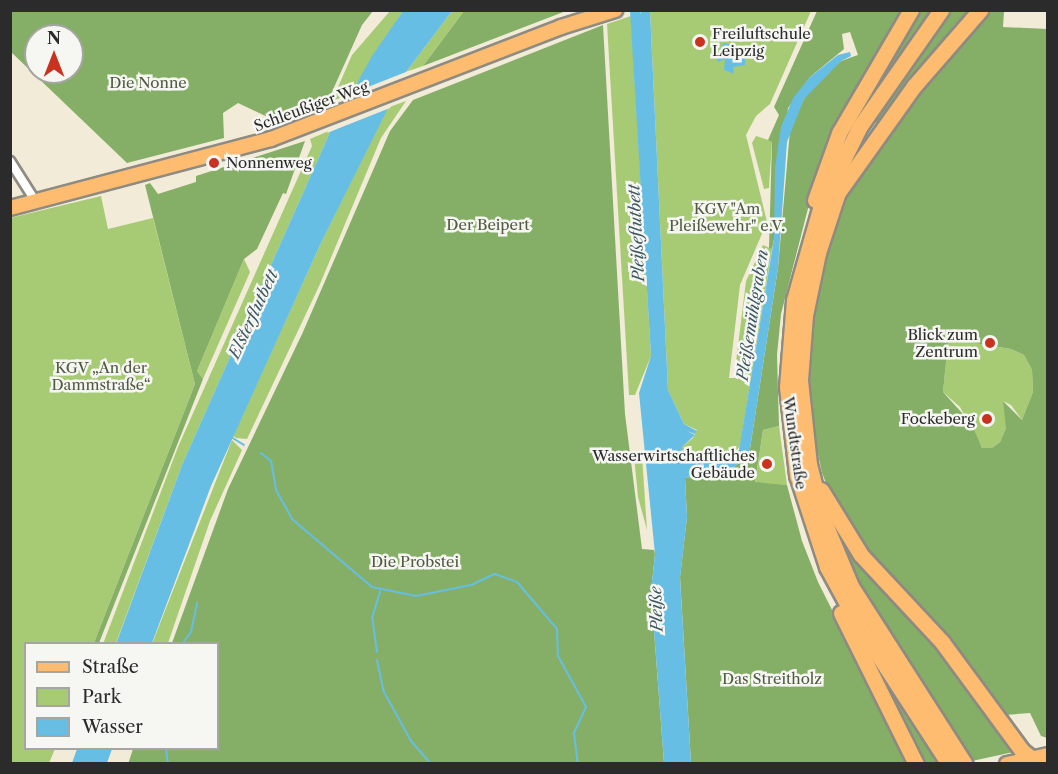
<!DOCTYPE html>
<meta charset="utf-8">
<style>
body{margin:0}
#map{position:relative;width:1058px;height:774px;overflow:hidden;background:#f1ebd8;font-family:"Libre Caslon Text",serif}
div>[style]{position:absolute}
.green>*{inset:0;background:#a7cb74}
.forest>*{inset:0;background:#85af66}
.water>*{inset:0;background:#67bee4}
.pier>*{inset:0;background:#f1ebd8}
.stream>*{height:2px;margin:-1px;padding:0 1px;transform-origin:1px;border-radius:1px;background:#67bee4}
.roads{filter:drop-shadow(2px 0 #8e8b82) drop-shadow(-2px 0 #8e8b82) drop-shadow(0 2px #8e8b82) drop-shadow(0 -2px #8e8b82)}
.minor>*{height:8px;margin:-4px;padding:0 4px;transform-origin:4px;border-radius:4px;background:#fff}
.primary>*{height:14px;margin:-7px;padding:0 7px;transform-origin:7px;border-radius:7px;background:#fdbc6f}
.trunk>*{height:15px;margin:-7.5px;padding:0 7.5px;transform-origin:7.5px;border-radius:7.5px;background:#fdbc6f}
.dots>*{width:16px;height:16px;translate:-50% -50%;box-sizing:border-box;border:3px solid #f6f6f2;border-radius:50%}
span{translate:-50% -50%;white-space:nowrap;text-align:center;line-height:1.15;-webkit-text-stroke:5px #f6f6f2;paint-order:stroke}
.poi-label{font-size:15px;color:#2b2b2b}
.left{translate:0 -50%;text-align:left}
.right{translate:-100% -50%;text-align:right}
.park-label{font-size:15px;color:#505b41}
.street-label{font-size:15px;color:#2b2b2b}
.water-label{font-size:16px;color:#3d5762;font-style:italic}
.frame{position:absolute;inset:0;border:12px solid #2b2b2b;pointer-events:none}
.legend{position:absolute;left:24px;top:642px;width:195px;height:108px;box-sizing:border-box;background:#f6f6f2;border:2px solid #a5a5a2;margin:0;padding:8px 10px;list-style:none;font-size:18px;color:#2b2b2b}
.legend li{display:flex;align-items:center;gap:12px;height:30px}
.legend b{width:30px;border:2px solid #a5a5a2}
.north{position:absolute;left:24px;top:24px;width:60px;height:60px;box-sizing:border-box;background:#f6f6f2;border:2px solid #a5a5a2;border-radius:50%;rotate:0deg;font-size:16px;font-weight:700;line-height:24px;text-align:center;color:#2b2b2b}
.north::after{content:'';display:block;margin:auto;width:21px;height:27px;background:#c8321e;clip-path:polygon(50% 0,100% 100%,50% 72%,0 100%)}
</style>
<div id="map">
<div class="green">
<div style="clip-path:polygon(390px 11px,403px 11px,350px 94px,332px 101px,352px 55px)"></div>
<div style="clip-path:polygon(452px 11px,464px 11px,423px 66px,406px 72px)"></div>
<div style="clip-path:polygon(650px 11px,811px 11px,770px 104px,756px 116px,746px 135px,767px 222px,740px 285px,729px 378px,734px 378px,746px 281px,763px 245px,772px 249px,740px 446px,733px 455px,722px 459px,682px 460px,682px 447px,693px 438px,697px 430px,684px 424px,668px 390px)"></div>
<div style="clip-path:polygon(631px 16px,651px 356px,635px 395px,629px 395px,607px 24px)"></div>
<div style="clip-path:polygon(406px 101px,381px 138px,320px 284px,247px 439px,236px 438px,233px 436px,320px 245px,387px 108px)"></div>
<div style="clip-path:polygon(331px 130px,182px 465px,116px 643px,103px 644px,178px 447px,312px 146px,310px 139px)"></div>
<div style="clip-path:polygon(756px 136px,772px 141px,769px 188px,764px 189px,752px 143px)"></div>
<div style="clip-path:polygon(101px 196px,108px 229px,153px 218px,195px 384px,94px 643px,26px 644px,26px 748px,55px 749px,49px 763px,11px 763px,10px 218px)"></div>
<div style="clip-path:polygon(244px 259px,250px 272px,203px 379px,197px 371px)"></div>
<div style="clip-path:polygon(955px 340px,1011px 349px,1024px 355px,1032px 370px,1033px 392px,1022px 420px,1011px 405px,1003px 401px,1007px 408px,1006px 428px,1000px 442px,992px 448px,982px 448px,960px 407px,943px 392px,948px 343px)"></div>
<div style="clip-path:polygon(779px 426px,787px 485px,755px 483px,763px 430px)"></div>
<div style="clip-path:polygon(232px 440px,242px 450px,210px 521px,168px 643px,152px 644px)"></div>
<div style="clip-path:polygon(638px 454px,642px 456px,647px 530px,638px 497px,634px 456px)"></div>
</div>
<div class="forest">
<div style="clip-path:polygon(evenodd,10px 11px,11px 10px,373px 11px,362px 25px,327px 103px,276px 121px,238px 103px,223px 113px,224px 138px,127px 163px,11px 52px,10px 11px,36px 36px,72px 36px,72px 72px,36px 72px,36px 36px)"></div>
<div style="clip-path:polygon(464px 11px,464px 10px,566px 11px,423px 66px)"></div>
<div style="clip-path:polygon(817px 11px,905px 11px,815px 181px,781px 314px,777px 355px,779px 426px,763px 430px,755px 482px,787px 485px,802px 541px,818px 582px,909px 763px,691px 763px,680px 577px,687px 517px,685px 478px,729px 471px,749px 455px,778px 268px,790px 130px,804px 99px,817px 82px,841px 61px,858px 55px,850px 32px,842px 34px,844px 49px,810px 77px,788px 108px,774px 239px,772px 249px,769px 248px,772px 142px,768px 140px,779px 115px,774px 107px)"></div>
<div style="clip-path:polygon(914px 11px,933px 11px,839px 155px,837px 144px)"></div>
<div style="clip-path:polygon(947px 11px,975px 11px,880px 125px,875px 122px)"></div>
<div style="clip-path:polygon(evenodd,985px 11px,1004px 11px,1003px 27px,1047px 29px,1047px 738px,1041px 736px,1030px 713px,1005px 715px,946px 635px,863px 545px,834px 503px,822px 473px,807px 403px,807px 358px,819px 275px,843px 204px,880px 138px,985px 11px,955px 340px,1011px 349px,1024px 355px,1032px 370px,1033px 392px,1022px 420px,1003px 401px,1006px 428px,1000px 442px,992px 448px,982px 448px,971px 423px,943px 392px,948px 343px,955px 340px)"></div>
<div style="clip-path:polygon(603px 25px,625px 414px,642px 549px,654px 550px,655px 554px,651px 591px,664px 763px,128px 764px,133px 749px,218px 748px,218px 644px,172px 643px,228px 489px,303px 332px,390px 131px,413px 100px)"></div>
<div style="clip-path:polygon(305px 141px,286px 194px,283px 193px,257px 249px,244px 259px,197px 371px,203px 379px,99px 643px,94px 643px,195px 384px,145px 185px,150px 183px,158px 194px,196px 182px,196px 176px)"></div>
<div style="clip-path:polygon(822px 499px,939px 644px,1018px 751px,972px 761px,860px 591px)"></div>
<div style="clip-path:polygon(864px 645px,936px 756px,938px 763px,920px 763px)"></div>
</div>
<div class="water">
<div style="clip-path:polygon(403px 11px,452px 11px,406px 72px,320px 245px,211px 486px,152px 643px,116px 644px,182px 465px,331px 130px,372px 56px)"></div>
<div style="clip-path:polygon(630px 11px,640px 11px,641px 14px,641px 11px,650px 11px,668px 390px,684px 424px,697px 431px,695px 434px,687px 431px,695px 435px,682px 447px,685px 463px,729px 458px,739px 450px,774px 239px,775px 168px,781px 127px,793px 98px,810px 77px,838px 55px,850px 52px,851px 56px,841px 61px,804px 99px,787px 142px,778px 268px,749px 455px,729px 471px,685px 478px,687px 517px,680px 578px,691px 763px,664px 763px,651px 591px,655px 554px,639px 393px,651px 356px)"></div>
<div style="clip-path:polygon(724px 43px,745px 50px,745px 65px,733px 67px,734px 74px,724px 70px,725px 59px,718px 62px,716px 56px)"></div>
<div style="clip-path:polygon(77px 749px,77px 748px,112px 749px,107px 763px,72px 763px)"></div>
</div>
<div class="pier">
<div style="clip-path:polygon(411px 70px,390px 108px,327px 133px,345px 96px)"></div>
</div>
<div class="stream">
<div style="left:231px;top:437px;width:15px;rotate:32deg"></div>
<div style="left:261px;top:453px;width:13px;rotate:39deg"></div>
<div style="left:271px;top:461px;width:29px;rotate:80deg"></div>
<div style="left:276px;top:490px;width:33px;rotate:61deg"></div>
<div style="left:292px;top:519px;width:105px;rotate:40.4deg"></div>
<div style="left:372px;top:587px;width:45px;rotate:11.6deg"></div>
<div style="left:416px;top:596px;width:56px;rotate:-11.3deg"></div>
<div style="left:471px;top:585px;width:26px;rotate:-25deg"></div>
<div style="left:495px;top:574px;width:23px;rotate:20deg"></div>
<div style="left:517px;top:582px;width:62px;rotate:49.6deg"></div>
<div style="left:557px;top:629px;width:27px;rotate:88deg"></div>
<div style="left:558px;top:656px;width:58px;rotate:61.2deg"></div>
<div style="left:586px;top:707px;width:29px;rotate:115deg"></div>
<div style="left:574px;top:733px;width:31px;rotate:83deg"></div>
<div style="left:182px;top:644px;width:15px;rotate:-53deg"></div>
<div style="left:191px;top:632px;width:30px;rotate:-78deg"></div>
<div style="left:377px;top:652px;width:34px;rotate:-98deg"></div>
<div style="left:372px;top:618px;width:28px;rotate:-73deg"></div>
<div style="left:377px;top:660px;width:33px;rotate:78deg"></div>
<div style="left:384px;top:692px;width:56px;rotate:61.1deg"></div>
<div style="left:411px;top:741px;width:30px;rotate:49deg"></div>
<div style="left:166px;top:748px;width:16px;rotate:83deg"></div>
</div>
<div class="roads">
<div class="minor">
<div style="left:10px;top:161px;width:49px;rotate:57.6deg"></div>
</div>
<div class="primary">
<div style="left:10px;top:208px;width:270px;rotate:-14.8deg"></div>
<div style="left:271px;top:139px;width:311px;rotate:-21.1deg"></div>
<div style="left:561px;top:27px;width:57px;rotate:-17.5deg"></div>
<div style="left:1007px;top:764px;width:42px;rotate:-12.4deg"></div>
</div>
<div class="trunk">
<div style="left:941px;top:10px;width:141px;rotate:124.9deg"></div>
<div style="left:860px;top:126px;width:88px;rotate:116.3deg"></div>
<div style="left:821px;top:205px;width:99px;rotate:105.9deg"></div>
<div style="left:794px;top:300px;width:87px;rotate:94.6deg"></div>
<div style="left:787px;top:387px;width:89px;rotate:83.5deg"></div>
<div style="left:797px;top:475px;width:97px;rotate:71.9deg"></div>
<div style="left:827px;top:567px;width:65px;rotate:61.5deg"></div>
<div style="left:858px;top:624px;width:167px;rotate:57deg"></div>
<div style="left:840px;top:186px;width:71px;rotate:108.2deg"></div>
<div style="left:818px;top:253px;width:63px;rotate:101.8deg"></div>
<div style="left:805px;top:315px;width:65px;rotate:94.4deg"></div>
<div style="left:800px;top:380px;width:84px;rotate:83.9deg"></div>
<div style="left:809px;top:464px;width:57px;rotate:75.7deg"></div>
<div style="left:823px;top:519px;width:73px;rotate:67.3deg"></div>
<div style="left:851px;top:586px;width:211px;rotate:57.4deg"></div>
<div style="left:837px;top:194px;width:133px;rotate:-54.5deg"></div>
<div style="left:914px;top:86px;width:101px;rotate:-49deg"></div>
<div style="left:815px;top:200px;width:71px;rotate:-70.3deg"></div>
<div style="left:839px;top:133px;width:143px;rotate:-59.7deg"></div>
<div style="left:821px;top:490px;width:76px;rotate:58.4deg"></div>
<div style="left:861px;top:555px;width:119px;rotate:47deg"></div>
<div style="left:942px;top:642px;width:135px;rotate:53.7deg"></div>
<div style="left:1022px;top:751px;width:11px;rotate:38deg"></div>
<div style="left:841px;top:613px;width:169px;rotate:63.6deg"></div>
</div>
</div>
<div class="dots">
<div style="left:700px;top:42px;background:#c8321e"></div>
<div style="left:214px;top:163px;background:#c8321e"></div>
<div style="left:990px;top:343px;background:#c8321e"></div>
<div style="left:987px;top:419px;background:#c8321e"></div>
<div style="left:767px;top:464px;background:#c8321e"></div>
</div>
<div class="poi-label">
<span class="left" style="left:712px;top:42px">Freiluftschule<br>Leipzig</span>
<span class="left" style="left:226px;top:163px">Nonnenweg</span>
<span class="right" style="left:978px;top:343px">Blick zum<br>Zentrum</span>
<span class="right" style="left:975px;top:419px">Fockeberg</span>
<span class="right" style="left:755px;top:464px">Wasserwirtschaftliches<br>Gebäude</span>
</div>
<div class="park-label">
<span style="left:148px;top:83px">Die Nonne</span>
<span style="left:727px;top:217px">KGV "Am<br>Pleißewehr" e.V.</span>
<span style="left:488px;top:225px">Der Beipert</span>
<span style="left:101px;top:376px">KGV „An der<br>Dammstraße“</span>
<span style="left:415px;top:562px">Die Probstei</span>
<span style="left:772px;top:679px">Das Streitholz</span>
</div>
<div class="street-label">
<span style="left:311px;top:106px;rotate:-20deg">Schleußiger Weg</span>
<span style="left:795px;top:443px;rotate:82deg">Wundtstraße</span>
</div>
<div class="water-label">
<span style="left:636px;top:233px;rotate:-93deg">Pleißeflutbett</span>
<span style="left:253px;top:314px;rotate:-65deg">Elsterflutbett</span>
<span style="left:752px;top:315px;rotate:-81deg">Pleißemühlgraben</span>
<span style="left:656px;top:609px;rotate:-92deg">Pleiße</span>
</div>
<div class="frame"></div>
<ul class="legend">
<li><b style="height:8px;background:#fdbc6f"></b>Straße</li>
<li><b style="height:16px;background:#a7cb74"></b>Park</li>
<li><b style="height:16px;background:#67bee4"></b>Wasser</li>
</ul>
<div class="north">N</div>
</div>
